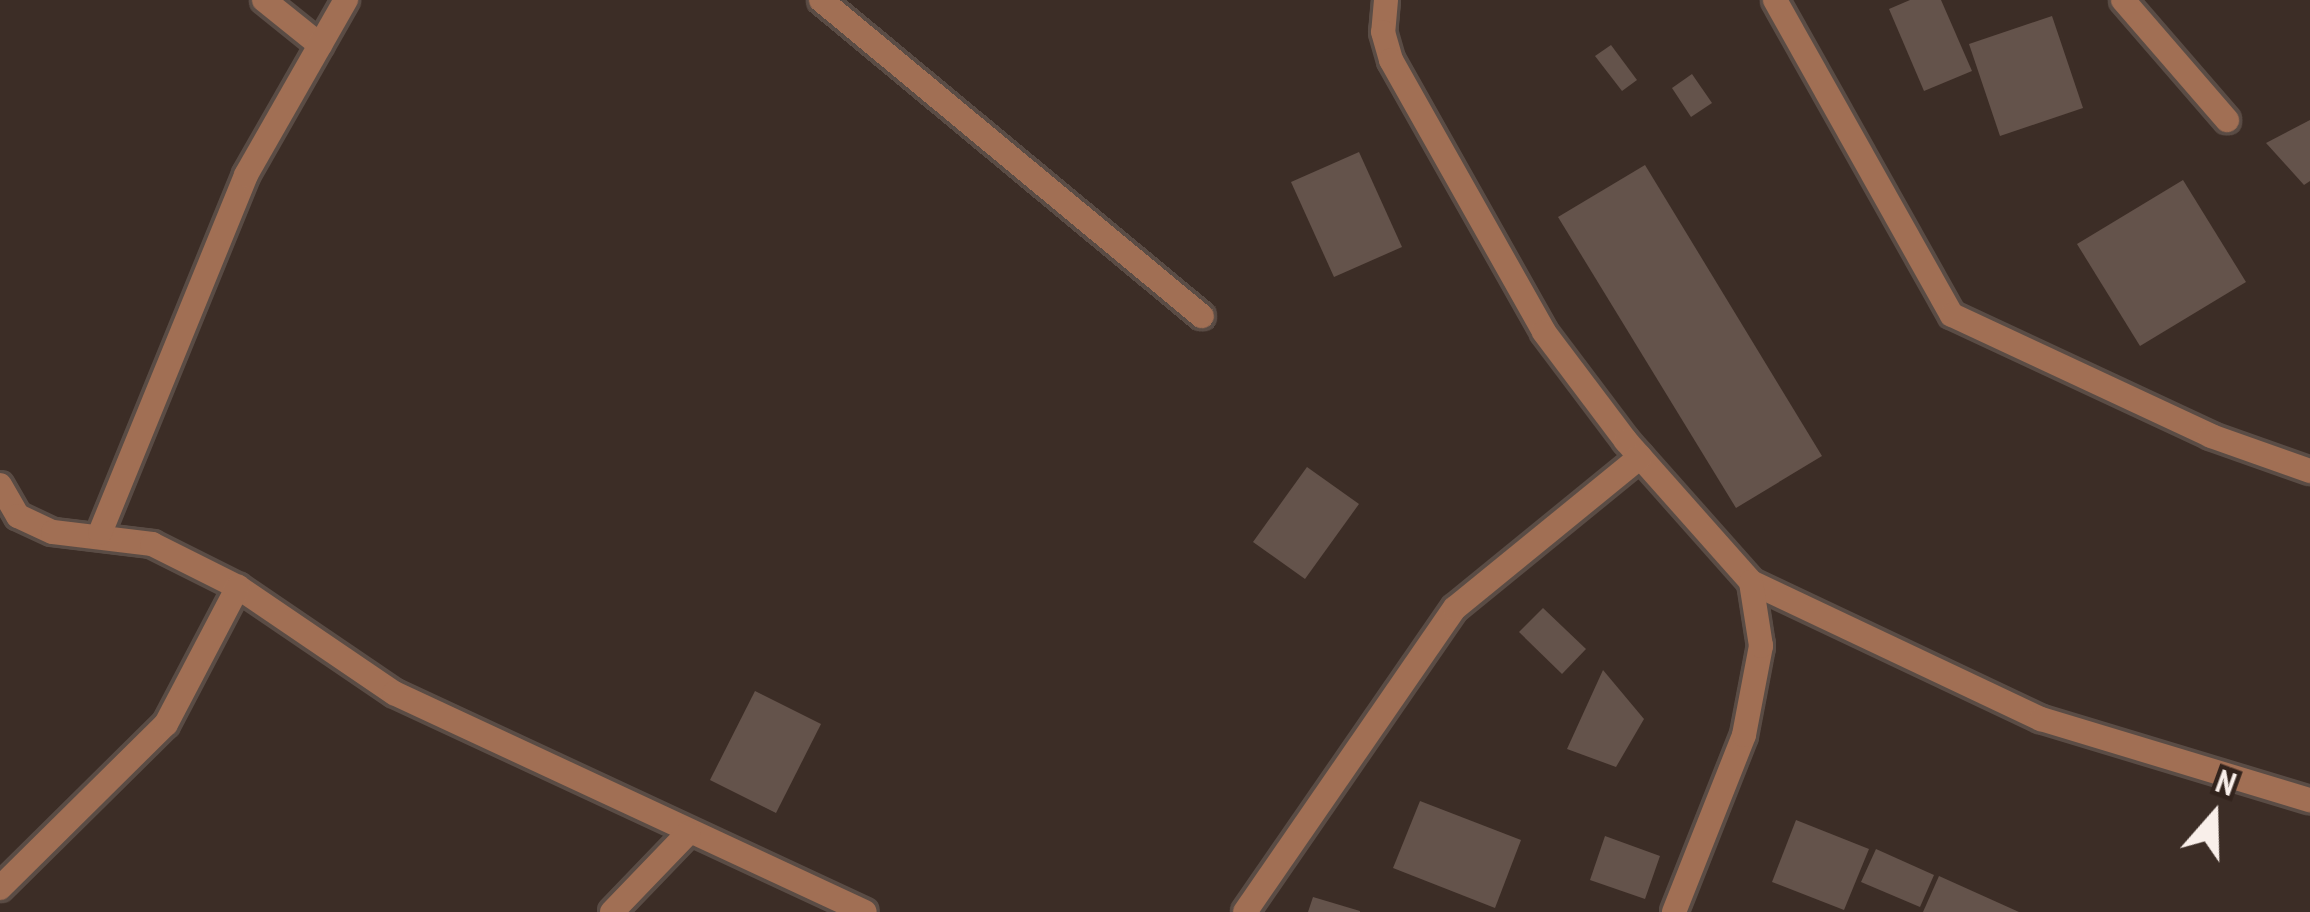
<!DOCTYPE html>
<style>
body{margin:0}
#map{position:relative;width:2310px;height:912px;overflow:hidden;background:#3c2d26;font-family:"PT Sans Narrow",sans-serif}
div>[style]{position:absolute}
.building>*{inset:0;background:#64534b}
.roads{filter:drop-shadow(3px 0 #5a4c45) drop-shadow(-3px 0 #5a4c45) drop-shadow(0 3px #5a4c45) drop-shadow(0 -3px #5a4c45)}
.street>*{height:24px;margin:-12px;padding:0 12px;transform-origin:12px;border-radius:12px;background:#a16f54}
span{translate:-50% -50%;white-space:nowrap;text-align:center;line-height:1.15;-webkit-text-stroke:10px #32231c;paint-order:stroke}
.north{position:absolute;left:2154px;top:756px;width:120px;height:120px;-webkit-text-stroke:9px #32231c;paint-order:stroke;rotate:20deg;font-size:33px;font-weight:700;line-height:48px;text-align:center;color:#f9efea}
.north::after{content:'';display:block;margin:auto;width:42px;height:54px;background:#f9efea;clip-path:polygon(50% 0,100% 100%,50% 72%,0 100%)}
</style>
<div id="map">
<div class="building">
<div style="clip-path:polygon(1910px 0,1941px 0,1972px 71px,1924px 91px,1889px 9px)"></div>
<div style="clip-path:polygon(2052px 16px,2083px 108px,2000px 136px,1969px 44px)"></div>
<div style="clip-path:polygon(1611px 45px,1637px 80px,1622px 91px,1595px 56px)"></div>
<div style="clip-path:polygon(1692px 74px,1712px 103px,1691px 117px,1672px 88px)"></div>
<div style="clip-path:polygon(2310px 120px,2310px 181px,2304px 185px,2266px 143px)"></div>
<div style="clip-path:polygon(1359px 152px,1402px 247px,1334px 277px,1291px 182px)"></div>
<div style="clip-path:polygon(1645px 165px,1822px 456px,1736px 508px,1558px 217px)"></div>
<div style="clip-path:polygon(2183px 180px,2246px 282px,2140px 346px,2077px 244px)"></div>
<div style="clip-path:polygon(1307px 467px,1359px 504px,1305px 579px,1253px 542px)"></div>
<div style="clip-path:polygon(1543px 608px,1586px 649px,1562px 674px,1519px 632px)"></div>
<div style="clip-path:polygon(1603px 670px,1644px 719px,1616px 767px,1567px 749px)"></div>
<div style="clip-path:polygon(755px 691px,821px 724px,776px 813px,710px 780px)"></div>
<div style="clip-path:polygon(1420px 801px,1521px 840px,1495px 908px,1393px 868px)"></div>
<div style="clip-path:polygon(1796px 820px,1869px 849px,1844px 910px,1772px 882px)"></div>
<div style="clip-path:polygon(1605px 836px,1660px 856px,1645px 899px,1590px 880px)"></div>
<div style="clip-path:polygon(1876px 849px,1934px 875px,1920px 907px,1861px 882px)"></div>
<div style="clip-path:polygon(1939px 876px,2019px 912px,1923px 912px)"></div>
<div style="clip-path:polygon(1313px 897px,1360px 911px,1360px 912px,1308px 912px)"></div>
</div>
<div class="roads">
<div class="street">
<div style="left:264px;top:0;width:72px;rotate:38.8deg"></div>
<div style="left:821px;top:0;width:495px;rotate:39.7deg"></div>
<div style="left:1386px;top:0;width:32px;rotate:95deg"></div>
<div style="left:1383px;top:32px;width:29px;rotate:74deg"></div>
<div style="left:1391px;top:60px;width:312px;rotate:60.6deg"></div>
<div style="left:1544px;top:332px;width:136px;rotate:53deg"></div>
<div style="left:1626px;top:441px;width:188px;rotate:48.4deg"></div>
<div style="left:1751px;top:582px;width:321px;rotate:25.3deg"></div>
<div style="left:2041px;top:719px;width:281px;rotate:16.8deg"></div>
<div style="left:1775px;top:0;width:361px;rotate:60.7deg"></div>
<div style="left:1952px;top:315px;width:286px;rotate:25deg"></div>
<div style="left:2211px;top:436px;width:105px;rotate:19.5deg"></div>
<div style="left:2123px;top:0;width:159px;rotate:49.1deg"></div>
<div style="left:0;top:485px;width:36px;rotate:60deg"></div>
<div style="left:18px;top:516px;width:38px;rotate:25deg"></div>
<div style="left:53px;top:532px;width:100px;rotate:6.9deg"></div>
<div style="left:152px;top:544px;width:96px;rotate:26.6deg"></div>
<div style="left:238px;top:587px;width:189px;rotate:34.2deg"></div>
<div style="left:394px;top:693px;width:519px;rotate:24.94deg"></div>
<div style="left:100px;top:533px;width:387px;rotate:-67.8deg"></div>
<div style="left:246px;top:175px;width:202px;rotate:-60.3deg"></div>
<div style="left:0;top:888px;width:233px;rotate:-44.7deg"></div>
<div style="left:166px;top:724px;width:155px;rotate:-62.3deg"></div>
<div style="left:612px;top:912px;width:110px;rotate:-46.1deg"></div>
<div style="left:1245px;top:912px;width:369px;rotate:-55.4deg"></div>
<div style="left:1455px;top:608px;width:239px;rotate:-39.2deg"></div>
<div style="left:1674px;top:912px;width:190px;rotate:-68.4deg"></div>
<div style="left:1744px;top:735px;width:91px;rotate:-79.2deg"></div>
<div style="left:1761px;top:646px;width:65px;rotate:-98.9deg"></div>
</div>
</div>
<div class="north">N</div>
</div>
